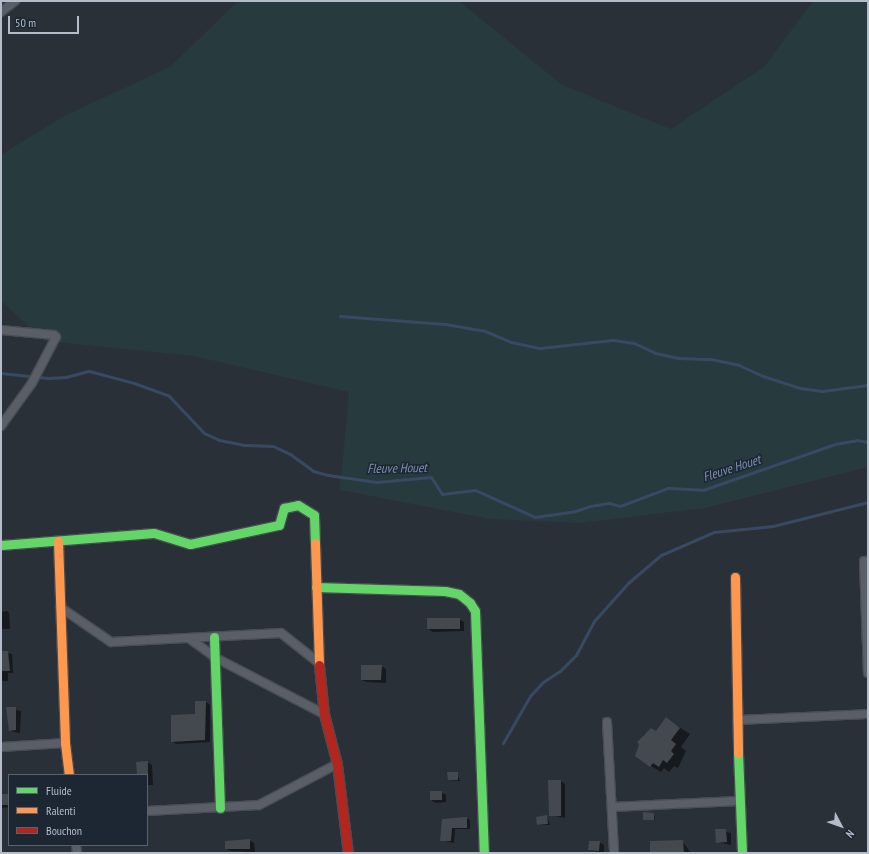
<!DOCTYPE html>
<style>
body{margin:0}
#map{position:relative;width:869px;height:854px;overflow:hidden;background:#2a3038;font-family:"PT Sans Narrow",sans-serif}
div>[style]{position:absolute}
.green>*{inset:0;background:#273a3e}
.shadow>*{inset:0;background:#0007}
.stream>*{height:3px;margin:-1.5px;padding:0 1.5px;transform-origin:1.5px;border-radius:1.5px;background:#384963}
.building>*{inset:0;background:#444950}
.roads{filter:drop-shadow(1px 0 #484c53) drop-shadow(-1px 0 #484c53) drop-shadow(0 1px #484c53) drop-shadow(0 -1px #484c53)}
.street>*{height:8px;margin:-4px;padding:0 4px;transform-origin:4px;border-radius:4px;background:#5a5e66}
.fast>*{height:9px;margin:-4.5px;padding:0 4.5px;transform-origin:4.5px;border-radius:4.5px;background:#63d668}
.slow>*{height:9px;margin:-4.5px;padding:0 4.5px;transform-origin:4.5px;border-radius:4.5px;background:#ff974d}
.jam>*{height:9px;margin:-4.5px;padding:0 4.5px;transform-origin:4.5px;border-radius:4.5px;background:#b3261e}
span{translate:-50% -50%;white-space:nowrap;text-align:center;line-height:1.15;-webkit-text-stroke:3px #1d2633;paint-order:stroke}
.water-label{font-size:13px;color:#7c92b1;font-style:italic}
.frame{position:absolute;inset:0;border:2px solid #b4bcc9;pointer-events:none}
.legend{position:absolute;left:8px;top:774px;width:140px;height:72px;box-sizing:border-box;background:#1d2633;border:1px solid #59626f;margin:0;padding:5px 7px;list-style:none;font-size:12px;color:#b4bcc9}
.legend li{display:flex;align-items:center;gap:8px;height:20px}
.legend b{width:20px;border:1px solid #59626f}
.north{position:absolute;left:821px;top:806px;width:40px;height:40px;-webkit-text-stroke:3px #1d2633;paint-order:stroke;rotate:131deg;font-size:11px;font-weight:700;line-height:16px;text-align:center;color:#b4bcc9}
.north::after{content:'';display:block;margin:auto;width:14px;height:18px;background:#b4bcc9;clip-path:polygon(50% 0,100% 100%,50% 72%,0 100%)}
.scale{position:absolute;left:8px;top:16px;width:71px;height:18px;box-sizing:border-box;border:2px solid #b4bcc9;border-top:0;padding-left:5px;font-size:12px;line-height:14px;white-space:nowrap;color:#b4bcc9;-webkit-text-stroke:3px #1d2633;paint-order:stroke}
</style>
<div id="map">
<div class="green">
<div style="clip-path:polygon(238px 1px,459px 1px,562px 85px,671px 129px,765px 66px,813px 1px,868px 1px,868px 467px,705px 508px,579px 523px,490px 519px,340px 490px,349px 392px,194px 356px,45px 341px,1px 301px,1px 155px,64px 116px,170px 67px)"></div>
</div>
<div class="shadow">
<div style="clip-path:polygon(7px 611px,9px 613px,10px 629px,1px 629px,1px 612px)"></div>
<div style="clip-path:polygon(459px 619px,464px 622px,464px 631px,433px 632px,428px 629px)"></div>
<div style="clip-path:polygon(1px 652px,12px 654px,13px 673px,8px 673px,8px 681px,1px 681px)"></div>
<div style="clip-path:polygon(381px 666px,386px 669px,386px 683px,367px 682px,362px 680px)"></div>
<div style="clip-path:polygon(206px 702px,210px 705px,210px 742px,176px 744px,172px 741px)"></div>
<div style="clip-path:polygon(7px 708px,21px 711px,20px 733px,10px 731px)"></div>
<div style="clip-path:polygon(666px 719px,690px 734px,681px 747px,686px 751px,678px 768px,674px 766px,669px 772px,664px 768px,661px 772px,651px 766px,637px 750px,644px 734px,647px 735px,657px 732px)"></div>
<div style="clip-path:polygon(147px 762px,152px 765px,153px 785px,147px 785px,147px 775px,138px 775px)"></div>
<div style="clip-path:polygon(457px 773px,460px 781px,448px 780px)"></div>
<div style="clip-path:polygon(561px 781px,565px 784px,565px 818px,550px 815px)"></div>
<div style="clip-path:polygon(441px 792px,446px 795px,446px 802px,436px 803px,431px 800px)"></div>
<div style="clip-path:polygon(1px 795px,9px 795px,9px 807px,1px 808px)"></div>
<div style="clip-path:polygon(654px 814px,655px 820px,644px 819px)"></div>
<div style="clip-path:polygon(547px 816px,550px 825px,537px 825px)"></div>
<div style="clip-path:polygon(467px 818px,470px 820px,470px 829px,455px 829px,454px 843px,441px 840px,443px 820px)"></div>
<div style="clip-path:polygon(716px 830px,731px 833px,731px 845px,717px 842px)"></div>
<div style="clip-path:polygon(249px 840px,254px 843px,255px 852px,231px 851px,226px 849px)"></div>
<div style="clip-path:polygon(682px 841px,691px 853px,652px 853px)"></div>
<div style="clip-path:polygon(599px 842px,604px 845px,604px 853px,589px 850px)"></div>
<div style="clip-path:polygon(447px 852px,460px 852px,461px 853px,447px 853px)"></div>
</div>
<div class="stream">
<div style="left:340px;top:316px;width:105px;rotate:4.4deg"></div>
<div style="left:445px;top:324px;width:41px;rotate:9.9deg"></div>
<div style="left:485px;top:331px;width:28px;rotate:23deg"></div>
<div style="left:511px;top:342px;width:30px;rotate:12deg"></div>
<div style="left:540px;top:348px;width:73px;rotate:-6.3deg"></div>
<div style="left:613px;top:340px;width:21px;rotate:8deg"></div>
<div style="left:634px;top:343px;width:23px;rotate:25deg"></div>
<div style="left:655px;top:353px;width:24px;rotate:12deg"></div>
<div style="left:678px;top:358px;width:33px;rotate:2deg"></div>
<div style="left:711px;top:359px;width:29px;rotate:12deg"></div>
<div style="left:739px;top:365px;width:26px;rotate:25deg"></div>
<div style="left:763px;top:376px;width:39px;rotate:18deg"></div>
<div style="left:800px;top:388px;width:22px;rotate:8deg"></div>
<div style="left:822px;top:391px;width:46px;rotate:-7.4deg"></div>
<div style="left:1px;top:373px;width:47px;rotate:6.1deg"></div>
<div style="left:48px;top:378px;width:18px;rotate:-3deg"></div>
<div style="left:66px;top:377px;width:24px;rotate:-15deg"></div>
<div style="left:89px;top:371px;width:47px;rotate:14.9deg"></div>
<div style="left:134px;top:383px;width:37px;rotate:20deg"></div>
<div style="left:169px;top:396px;width:51px;rotate:46.6deg"></div>
<div style="left:204px;top:433px;width:17px;rotate:25deg"></div>
<div style="left:219px;top:440px;width:26px;rotate:11deg"></div>
<div style="left:245px;top:445px;width:28px;rotate:2deg"></div>
<div style="left:273px;top:446px;width:19px;rotate:25deg"></div>
<div style="left:290px;top:454px;width:29px;rotate:36deg"></div>
<div style="left:313px;top:471px;width:16px;rotate:15deg"></div>
<div style="left:328px;top:475px;width:49px;rotate:8.3deg"></div>
<div style="left:376px;top:482px;width:55px;rotate:-5.2deg"></div>
<div style="left:431px;top:477px;width:20px;rotate:57deg"></div>
<div style="left:442px;top:494px;width:33px;rotate:-7deg"></div>
<div style="left:475px;top:490px;width:66px;rotate:24.2deg"></div>
<div style="left:535px;top:517px;width:37px;rotate:-8deg"></div>
<div style="left:572px;top:512px;width:19px;rotate:-18deg"></div>
<div style="left:590px;top:506px;width:19px;rotate:-9deg"></div>
<div style="left:609px;top:503px;width:11px;rotate:15deg"></div>
<div style="left:620px;top:506px;width:51px;rotate:-20.6deg"></div>
<div style="left:668px;top:488px;width:35px;rotate:3deg"></div>
<div style="left:703px;top:490px;width:140px;rotate:-19.2deg"></div>
<div style="left:835px;top:444px;width:22px;rotate:-10deg"></div>
<div style="left:857px;top:440px;width:11px;rotate:10deg"></div>
<div style="left:503px;top:743px;width:54px;rotate:-60.1deg"></div>
<div style="left:530px;top:696px;width:19px;rotate:-47deg"></div>
<div style="left:543px;top:682px;width:20px;rotate:-33deg"></div>
<div style="left:560px;top:671px;width:23px;rotate:-45deg"></div>
<div style="left:576px;top:655px;width:40px;rotate:-62deg"></div>
<div style="left:595px;top:620px;width:50px;rotate:-48.3deg"></div>
<div style="left:628px;top:583px;width:43px;rotate:-40.3deg"></div>
<div style="left:661px;top:555px;width:58px;rotate:-23.5deg"></div>
<div style="left:714px;top:532px;width:59px;rotate:-5.8deg"></div>
<div style="left:773px;top:526px;width:98px;rotate:-14.2deg"></div>
</div>
<div class="building">
<div style="clip-path:polygon(427px 618px,460px 618px,460px 629px,427px 629px)"></div>
<div style="clip-path:polygon(1px 651px,8px 651px,10px 671px,1px 671px)"></div>
<div style="clip-path:polygon(361px 665px,382px 665px,381px 680px,361px 680px)"></div>
<div style="clip-path:polygon(195px 701px,206px 701px,205px 740px,171px 742px,171px 715px,195px 714px)"></div>
<div style="clip-path:polygon(6px 707px,16px 707px,16px 730px,9px 731px)"></div>
<div style="clip-path:polygon(666px 717px,680px 728px,671px 740px,676px 744px,671px 751px,674px 754px,667px 763px,663px 760px,659px 767px,653px 763px,650px 767px,635px 756px,639px 744px,637px 742px,651px 728px,656px 731px)"></div>
<div style="clip-path:polygon(148px 761px,148px 775px,137px 775px,136px 762px)"></div>
<div style="clip-path:polygon(447px 772px,458px 772px,458px 780px,448px 780px)"></div>
<div style="clip-path:polygon(548px 780px,561px 780px,561px 816px,549px 816px)"></div>
<div style="clip-path:polygon(430px 791px,442px 791px,442px 800px,430px 800px)"></div>
<div style="clip-path:polygon(1px 794px,9px 794px,9px 805px,1px 805px)"></div>
<div style="clip-path:polygon(643px 812px,654px 813px,654px 820px,643px 820px)"></div>
<div style="clip-path:polygon(547px 815px,548px 824px,537px 825px,536px 817px)"></div>
<div style="clip-path:polygon(467px 817px,467px 828px,452px 828px,451px 841px,440px 841px,442px 819px)"></div>
<div style="clip-path:polygon(715px 829px,726px 829px,727px 842px,716px 843px)"></div>
<div style="clip-path:polygon(250px 839px,250px 849px,225px 849px,225px 841px)"></div>
<div style="clip-path:polygon(683px 840px,684px 853px,650px 853px,650px 841px)"></div>
<div style="clip-path:polygon(589px 841px,600px 841px,599px 851px,588px 850px)"></div>
</div>
<div class="roads">
<div class="street">
<div style="left:1px;top:12px;width:18px;rotate:-38deg"></div>
<div style="left:1px;top:330px;width:53px;rotate:5.4deg"></div>
<div style="left:54px;top:335px;width:3px;rotate:45deg"></div>
<div style="left:56px;top:337px;width:52px;rotate:117.6deg"></div>
<div style="left:32px;top:383px;width:53px;rotate:125.8deg"></div>
<div style="left:864px;top:561px;width:112px;rotate:88deg"></div>
<div style="left:60px;top:607px;width:62px;rotate:34.5deg"></div>
<div style="left:111px;top:642px;width:170px;rotate:-3deg"></div>
<div style="left:281px;top:633px;width:48px;rotate:38.3deg"></div>
<div style="left:190px;top:639px;width:32px;rotate:36deg"></div>
<div style="left:216px;top:658px;width:122px;rotate:27.4deg"></div>
<div style="left:737px;top:720px;width:131px;rotate:-2.6deg"></div>
<div style="left:607px;top:722px;width:131px;rotate:86.9deg"></div>
<div style="left:1px;top:747px;width:64px;rotate:-3.6deg"></div>
<div style="left:612px;top:807px;width:127px;rotate:-2.7deg"></div>
<div style="left:147px;top:811px;width:112px;rotate:-3.1deg"></div>
<div style="left:259px;top:805px;width:88px;rotate:-27.7deg"></div>
<div style="left:76px;top:845px;width:8px;rotate:83deg"></div>
</div>
<div class="fast">
<div style="left:1px;top:545px;width:153px;rotate:-4.5deg"></div>
<div style="left:154px;top:533px;width:38px;rotate:17deg"></div>
<div style="left:190px;top:544px;width:91px;rotate:-12.1deg"></div>
<div style="left:279px;top:525px;width:18px;rotate:-74deg"></div>
<div style="left:284px;top:508px;width:14px;rotate:-12deg"></div>
<div style="left:298px;top:505px;width:19px;rotate:32deg"></div>
<div style="left:314px;top:515px;width:28px;rotate:88deg"></div>
<div style="left:316px;top:587px;width:129px;rotate:1.8deg"></div>
<div style="left:445px;top:591px;width:14px;rotate:12deg"></div>
<div style="left:459px;top:594px;width:14px;rotate:39deg"></div>
<div style="left:470px;top:603px;width:9px;rotate:58deg"></div>
<div style="left:475px;top:611px;width:242px;rotate:87.9deg"></div>
<div style="left:214px;top:637px;width:171px;rotate:88deg"></div>
<div style="left:738px;top:753px;width:100px;rotate:87.7deg"></div>
</div>
<div class="slow">
<div style="left:58px;top:541px;width:202px;rotate:88deg"></div>
<div style="left:65px;top:743px;width:32px;rotate:83deg"></div>
<div style="left:315px;top:543px;width:122px;rotate:88.1deg"></div>
<div style="left:735px;top:577px;width:176px;rotate:89deg"></div>
</div>
<div class="jam">
<div style="left:319px;top:665px;width:49px;rotate:84.2deg"></div>
<div style="left:324px;top:714px;width:52px;rotate:75.4deg"></div>
<div style="left:337px;top:764px;width:90px;rotate:83deg"></div>
</div>
</div>
<div class="water-label">
<span style="left:397px;top:469px;rotate:-1deg">Fleuve Houet</span>
<span style="left:732px;top:469px;rotate:-18deg">Fleuve Houet</span>
</div>
<div class="frame"></div>
<ul class="legend">
<li><b style="height:5px;background:#63d668"></b>Fluide</li>
<li><b style="height:5px;background:#ff974d"></b>Ralenti</li>
<li><b style="height:5px;background:#b3261e"></b>Bouchon</li>
</ul>
<div class="north">N</div>
<div class="scale">50 m</div>
</div>
